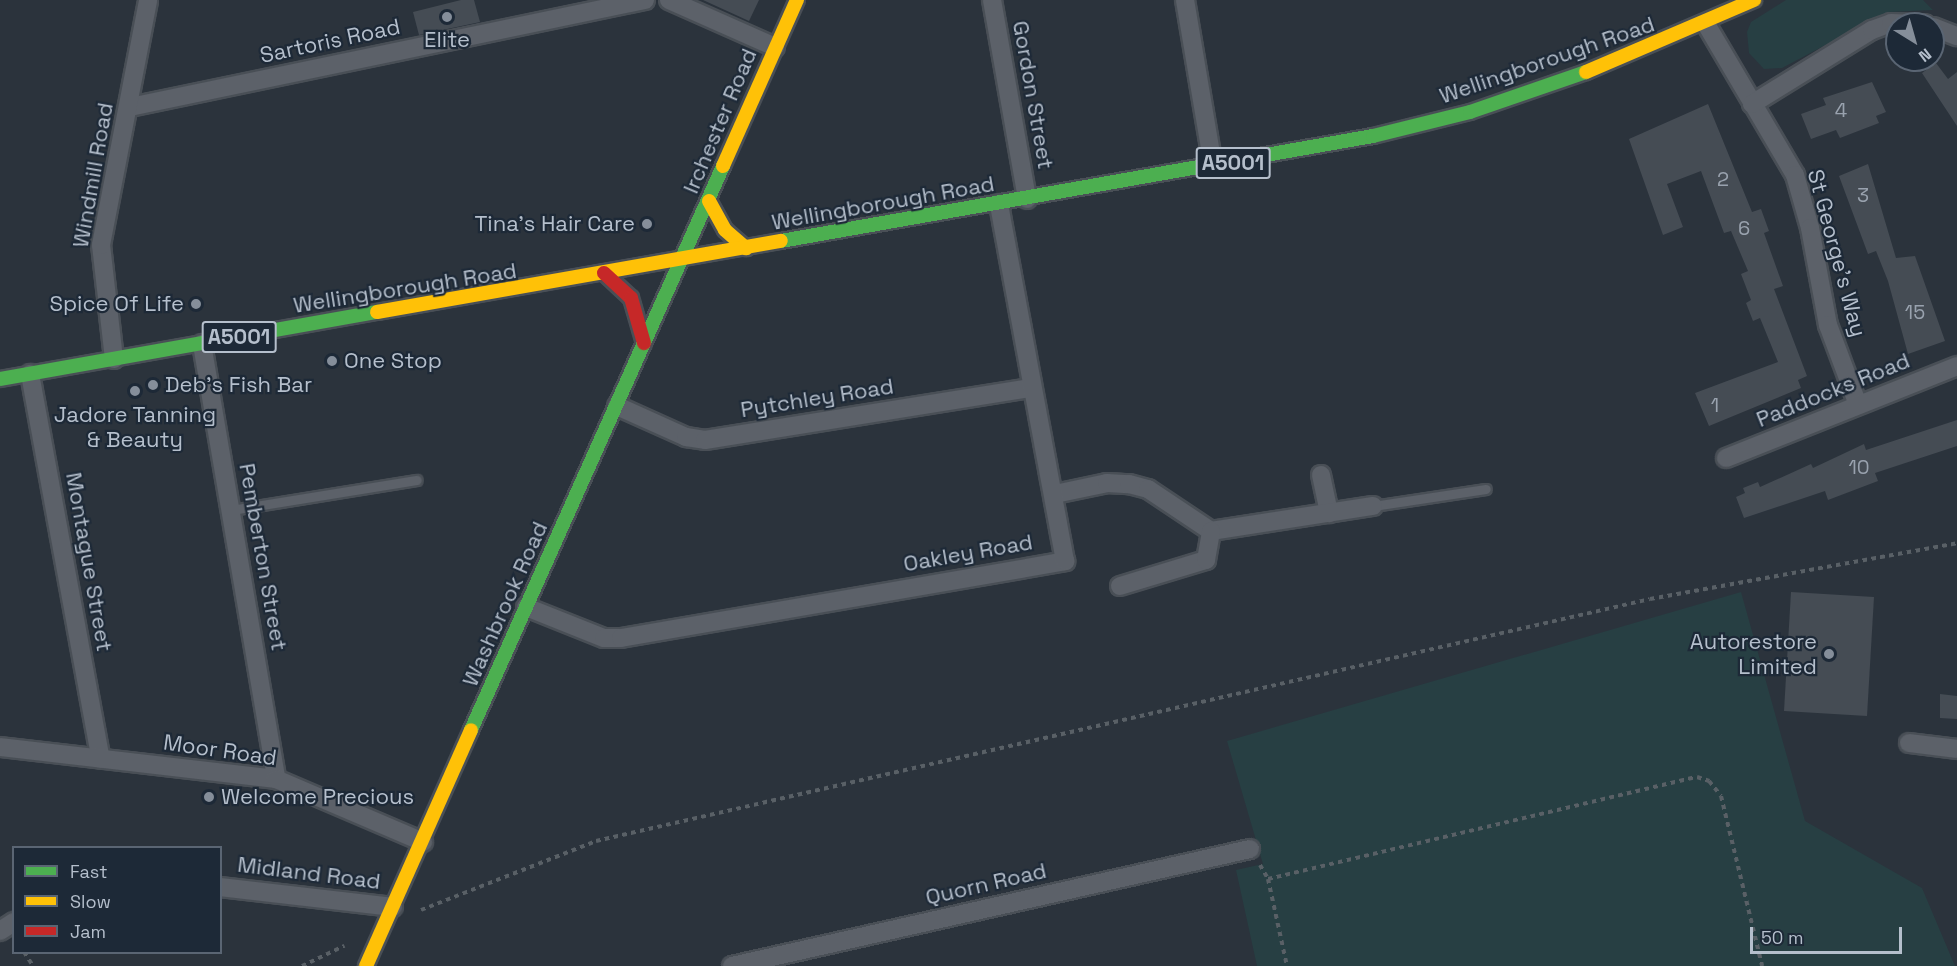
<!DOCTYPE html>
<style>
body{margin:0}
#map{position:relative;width:1957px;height:966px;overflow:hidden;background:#2b333c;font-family:"Space Grotesk",sans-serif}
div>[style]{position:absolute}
.green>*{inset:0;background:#273f43}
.building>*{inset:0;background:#454c54}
.path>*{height:4px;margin-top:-2px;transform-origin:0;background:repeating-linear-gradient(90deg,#596066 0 4.5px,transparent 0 9px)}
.roads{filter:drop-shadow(2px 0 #494f56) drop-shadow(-2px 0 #494f56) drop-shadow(0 2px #494f56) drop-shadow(0 -2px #494f56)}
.lane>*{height:9px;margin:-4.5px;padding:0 4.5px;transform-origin:4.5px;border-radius:4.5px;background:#5c6169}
.street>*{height:18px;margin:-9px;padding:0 9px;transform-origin:9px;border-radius:9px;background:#5c6169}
.fast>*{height:14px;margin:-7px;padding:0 7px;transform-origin:7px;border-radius:7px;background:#4caf50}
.slow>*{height:14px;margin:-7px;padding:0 7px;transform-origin:7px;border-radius:7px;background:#ffc107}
.jam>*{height:14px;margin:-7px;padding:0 7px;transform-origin:7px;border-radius:7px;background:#c62828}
.dots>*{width:16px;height:16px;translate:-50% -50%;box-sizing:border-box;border:3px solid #1d2937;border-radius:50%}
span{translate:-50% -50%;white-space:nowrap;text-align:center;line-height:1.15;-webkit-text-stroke:4.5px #1d2937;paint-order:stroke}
.number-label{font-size:20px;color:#99a2ae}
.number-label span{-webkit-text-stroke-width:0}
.shield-label span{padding:2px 4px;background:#1d2937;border:2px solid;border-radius:4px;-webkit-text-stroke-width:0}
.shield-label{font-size:21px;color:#b5bfcc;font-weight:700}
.poi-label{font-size:22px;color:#b5bfcc}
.right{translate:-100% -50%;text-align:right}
.left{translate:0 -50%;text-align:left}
.street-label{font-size:22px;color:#b5bfcc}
.legend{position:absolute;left:12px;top:846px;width:210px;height:108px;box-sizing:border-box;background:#1d2937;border:2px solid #5a6573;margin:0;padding:8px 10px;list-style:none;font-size:18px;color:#b5bfcc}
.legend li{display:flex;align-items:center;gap:12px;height:30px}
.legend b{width:30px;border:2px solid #5a6573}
.north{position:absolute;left:1885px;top:12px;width:60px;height:60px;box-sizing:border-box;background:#1d2937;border:2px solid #5a6573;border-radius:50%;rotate:143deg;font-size:16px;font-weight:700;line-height:24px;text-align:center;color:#b5bfcc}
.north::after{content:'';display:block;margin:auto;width:21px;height:27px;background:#858e9a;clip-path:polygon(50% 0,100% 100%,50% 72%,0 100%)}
.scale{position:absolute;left:1750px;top:927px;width:152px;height:27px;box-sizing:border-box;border:3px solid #b5bfcc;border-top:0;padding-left:8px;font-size:18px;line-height:21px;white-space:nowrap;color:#b5bfcc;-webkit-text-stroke:4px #1d2937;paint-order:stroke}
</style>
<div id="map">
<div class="green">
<div style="clip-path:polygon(1786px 0,1923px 0,1933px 10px,1888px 12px,1782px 68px,1764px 69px,1749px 53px,1747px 32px,1751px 22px)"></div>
<div style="clip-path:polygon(1741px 592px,1805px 821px,1922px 888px,1955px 966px,1257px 966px,1236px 870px,1263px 864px,1227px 741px)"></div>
</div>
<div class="building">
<div style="clip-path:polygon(461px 0,474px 0,480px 22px,419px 35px,413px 12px)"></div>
<div style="clip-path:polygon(703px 0,759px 0,749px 21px)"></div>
<div style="clip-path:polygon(1936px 63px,1948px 79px,1957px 72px,1957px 126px,1922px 73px)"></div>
<div style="clip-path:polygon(1872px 82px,1886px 112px,1876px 116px,1879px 123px,1840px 138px,1836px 130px,1811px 139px,1801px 114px,1826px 105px,1823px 98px)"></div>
<div style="clip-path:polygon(1708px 104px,1752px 212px,1761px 209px,1769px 231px,1764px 233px,1783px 286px,1774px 289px,1807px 376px,1798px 380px,1801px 388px,1709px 426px,1695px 393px,1778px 362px,1760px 318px,1753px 321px,1746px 303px,1751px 300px,1741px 274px,1748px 271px,1731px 231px,1724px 233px,1701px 171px,1667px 184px,1683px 227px,1663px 235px,1629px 139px)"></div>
<div style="clip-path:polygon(1868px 164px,1896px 258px,1915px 256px,1945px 341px,1908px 354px,1888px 281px,1876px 251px,1868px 254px,1839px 176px)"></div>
<div style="clip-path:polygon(1957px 420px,1957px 446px,1875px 473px,1878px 481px,1828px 500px,1825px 491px,1744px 518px,1736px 497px,1745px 493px,1743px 488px,1758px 482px,1760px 487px,1811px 464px,1813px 468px,1864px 444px,1866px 450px)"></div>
<div style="clip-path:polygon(1791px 592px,1874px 597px,1867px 716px,1784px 711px)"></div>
<div style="clip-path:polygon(1940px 694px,1957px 696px,1957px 719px,1940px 718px)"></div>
</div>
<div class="path">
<div style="left:1260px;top:865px;width:16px;rotate:60deg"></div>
<div style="left:1268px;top:879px;width:89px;rotate:77.7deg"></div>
<div style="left:1268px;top:879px;width:441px;rotate:-13.4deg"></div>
<div style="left:1697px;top:777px;width:13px;rotate:18deg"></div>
<div style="left:1709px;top:781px;width:19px;rotate:51deg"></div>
<div style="left:1721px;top:796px;width:175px;rotate:76.4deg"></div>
<div style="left:421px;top:910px;width:188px;rotate:-21.5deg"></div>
<div style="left:596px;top:841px;width:1081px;rotate:-12.93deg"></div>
<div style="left:1650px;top:599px;width:312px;rotate:-10.3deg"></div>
<div style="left:24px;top:952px;width:17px;rotate:57deg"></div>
<div style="left:302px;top:966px;width:47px;rotate:-25.5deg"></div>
</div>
<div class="roads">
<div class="lane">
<div style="left:1373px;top:506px;width:114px;rotate:-8.6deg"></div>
<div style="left:231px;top:510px;width:188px;rotate:-9.2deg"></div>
</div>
<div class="street">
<div style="left:669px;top:0;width:116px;rotate:23.9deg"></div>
<div style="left:992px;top:0;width:202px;rotate:80deg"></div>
<div style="left:1185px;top:0;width:168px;rotate:80.4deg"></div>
<div style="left:1706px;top:24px;width:175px;rotate:59.5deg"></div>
<div style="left:1795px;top:175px;width:55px;rotate:74.2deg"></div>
<div style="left:1810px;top:228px;width:99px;rotate:79.5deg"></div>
<div style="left:1828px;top:325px;width:85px;rotate:69.4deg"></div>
<div style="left:1933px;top:27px;width:26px;rotate:21deg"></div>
<div style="left:1752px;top:104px;width:141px;rotate:-31.7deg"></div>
<div style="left:1872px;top:30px;width:20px;rotate:-20deg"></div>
<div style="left:1891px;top:23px;width:34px;rotate:2deg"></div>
<div style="left:130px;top:107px;width:526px;rotate:-11.74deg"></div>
<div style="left:202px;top:344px;width:441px;rotate:80.3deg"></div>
<div style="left:114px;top:359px;width:115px;rotate:-96.5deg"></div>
<div style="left:101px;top:245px;width:249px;rotate:-79.1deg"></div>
<div style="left:30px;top:374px;width:391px;rotate:79.6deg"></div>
<div style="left:617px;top:406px;width:76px;rotate:24.2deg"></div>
<div style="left:686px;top:437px;width:19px;rotate:9deg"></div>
<div style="left:705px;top:440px;width:330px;rotate:-9.1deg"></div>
<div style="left:1726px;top:458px;width:249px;rotate:-21.7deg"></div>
<div style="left:1321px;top:475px;width:39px;rotate:78deg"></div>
<div style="left:1055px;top:494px;width:53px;rotate:-11.9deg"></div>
<div style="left:1107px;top:483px;width:22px;rotate:3deg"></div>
<div style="left:1129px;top:484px;width:20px;rotate:15deg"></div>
<div style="left:1148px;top:489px;width:76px;rotate:33.7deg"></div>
<div style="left:1211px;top:531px;width:164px;rotate:-8.8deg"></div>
<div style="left:1120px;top:586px;width:90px;rotate:-16.8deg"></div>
<div style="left:1206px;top:560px;width:29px;rotate:-80deg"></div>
<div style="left:526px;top:607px;width:84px;rotate:21.7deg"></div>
<div style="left:604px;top:638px;width:17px"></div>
<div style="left:621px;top:638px;width:451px;rotate:-9.8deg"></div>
<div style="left:1065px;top:561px;width:363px;rotate:-100.5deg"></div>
<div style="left:1909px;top:743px;width:48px;rotate:7.1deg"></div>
<div style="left:0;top:747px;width:278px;rotate:6.6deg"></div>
<div style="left:276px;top:779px;width:160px;rotate:23.2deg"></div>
<div style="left:220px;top:887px;width:174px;rotate:6.6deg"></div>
<div style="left:0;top:931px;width:17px;rotate:-33deg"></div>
<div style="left:732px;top:966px;width:531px;rotate:-12.73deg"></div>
</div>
<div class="fast">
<div style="left:781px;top:241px;width:601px;rotate:-10.06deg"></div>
<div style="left:1373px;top:136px;width:100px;rotate:-13.9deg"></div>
<div style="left:1470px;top:112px;width:123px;rotate:-19deg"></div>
<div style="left:0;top:379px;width:383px;rotate:-10.1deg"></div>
<div style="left:471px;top:730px;width:618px;rotate:-65.92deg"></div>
</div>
<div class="slow">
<div style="left:1586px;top:72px;width:183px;rotate:-23.2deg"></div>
<div style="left:723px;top:166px;width:182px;rotate:-66deg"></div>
<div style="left:709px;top:201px;width:33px;rotate:61deg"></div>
<div style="left:725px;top:230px;width:28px;rotate:41deg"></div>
<div style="left:377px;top:312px;width:410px;rotate:-10deg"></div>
<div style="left:366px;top:966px;width:258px;rotate:-66deg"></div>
</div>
<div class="jam">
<div style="left:604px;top:273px;width:37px;rotate:43deg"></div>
<div style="left:631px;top:298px;width:47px;rotate:73.9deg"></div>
</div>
</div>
<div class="dots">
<div style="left:447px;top:17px;background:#858e9a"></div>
<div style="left:647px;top:224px;background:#858e9a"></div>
<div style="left:196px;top:304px;background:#858e9a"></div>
<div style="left:332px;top:361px;background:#858e9a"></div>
<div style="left:153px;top:385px;background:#858e9a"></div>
<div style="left:135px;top:391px;background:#858e9a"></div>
<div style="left:1829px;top:654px;background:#858e9a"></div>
<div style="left:209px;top:797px;background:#858e9a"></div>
</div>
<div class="number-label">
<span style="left:1841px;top:110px">4</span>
<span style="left:1723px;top:179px">2</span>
<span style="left:1863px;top:195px">3</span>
<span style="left:1744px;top:228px">6</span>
<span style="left:1915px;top:312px">15</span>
<span style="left:1715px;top:405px">1</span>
<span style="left:1859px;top:467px">10</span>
</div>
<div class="shield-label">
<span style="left:1233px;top:163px">A5001</span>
<span style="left:239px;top:337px">A5001</span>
</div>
<div class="poi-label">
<span style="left:447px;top:40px">Elite</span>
<span class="right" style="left:635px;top:224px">Tina's Hair Care</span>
<span class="right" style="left:184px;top:304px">Spice Of Life</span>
<span class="left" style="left:344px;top:361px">One Stop</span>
<span class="left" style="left:165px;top:385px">Deb's Fish Bar</span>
<span style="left:135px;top:427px">Jadore Tanning<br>&amp; Beauty</span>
<span class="right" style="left:1817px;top:654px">Autorestore<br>Limited</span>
<span class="left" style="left:221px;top:797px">Welcome Precious</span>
</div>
<div class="street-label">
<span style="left:330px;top:41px;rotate:-12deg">Sartoris Road</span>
<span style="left:1547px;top:60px;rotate:-19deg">Wellingborough Road</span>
<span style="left:1033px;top:95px;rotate:80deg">Gordon Street</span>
<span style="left:720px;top:121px;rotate:-67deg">Irchester Road</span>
<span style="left:93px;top:175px;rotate:-80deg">Windmill Road</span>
<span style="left:883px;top:203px;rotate:-10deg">Wellingborough Road</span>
<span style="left:1837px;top:253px;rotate:75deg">St George's Way</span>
<span style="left:405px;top:288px;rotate:-9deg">Wellingborough Road</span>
<span style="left:1833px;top:390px;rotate:-22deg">Paddocks Road</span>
<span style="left:817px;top:398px;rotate:-9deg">Pytchley Road</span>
<span style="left:968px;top:553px;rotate:-10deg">Oakley Road</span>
<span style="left:263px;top:557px;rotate:80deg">Pemberton Street</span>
<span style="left:89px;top:562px;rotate:80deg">Montague Street</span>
<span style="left:505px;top:604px;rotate:-66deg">Washbrook Road</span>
<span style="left:220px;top:750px;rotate:8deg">Moor Road</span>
<span style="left:309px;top:873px;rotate:7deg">Midland Road</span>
<span style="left:986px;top:884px;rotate:-13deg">Quorn Road</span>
</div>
<ul class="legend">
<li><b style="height:8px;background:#4caf50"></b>Fast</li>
<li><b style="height:8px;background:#ffc107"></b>Slow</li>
<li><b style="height:8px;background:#c62828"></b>Jam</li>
</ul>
<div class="north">N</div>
<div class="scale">50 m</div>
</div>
